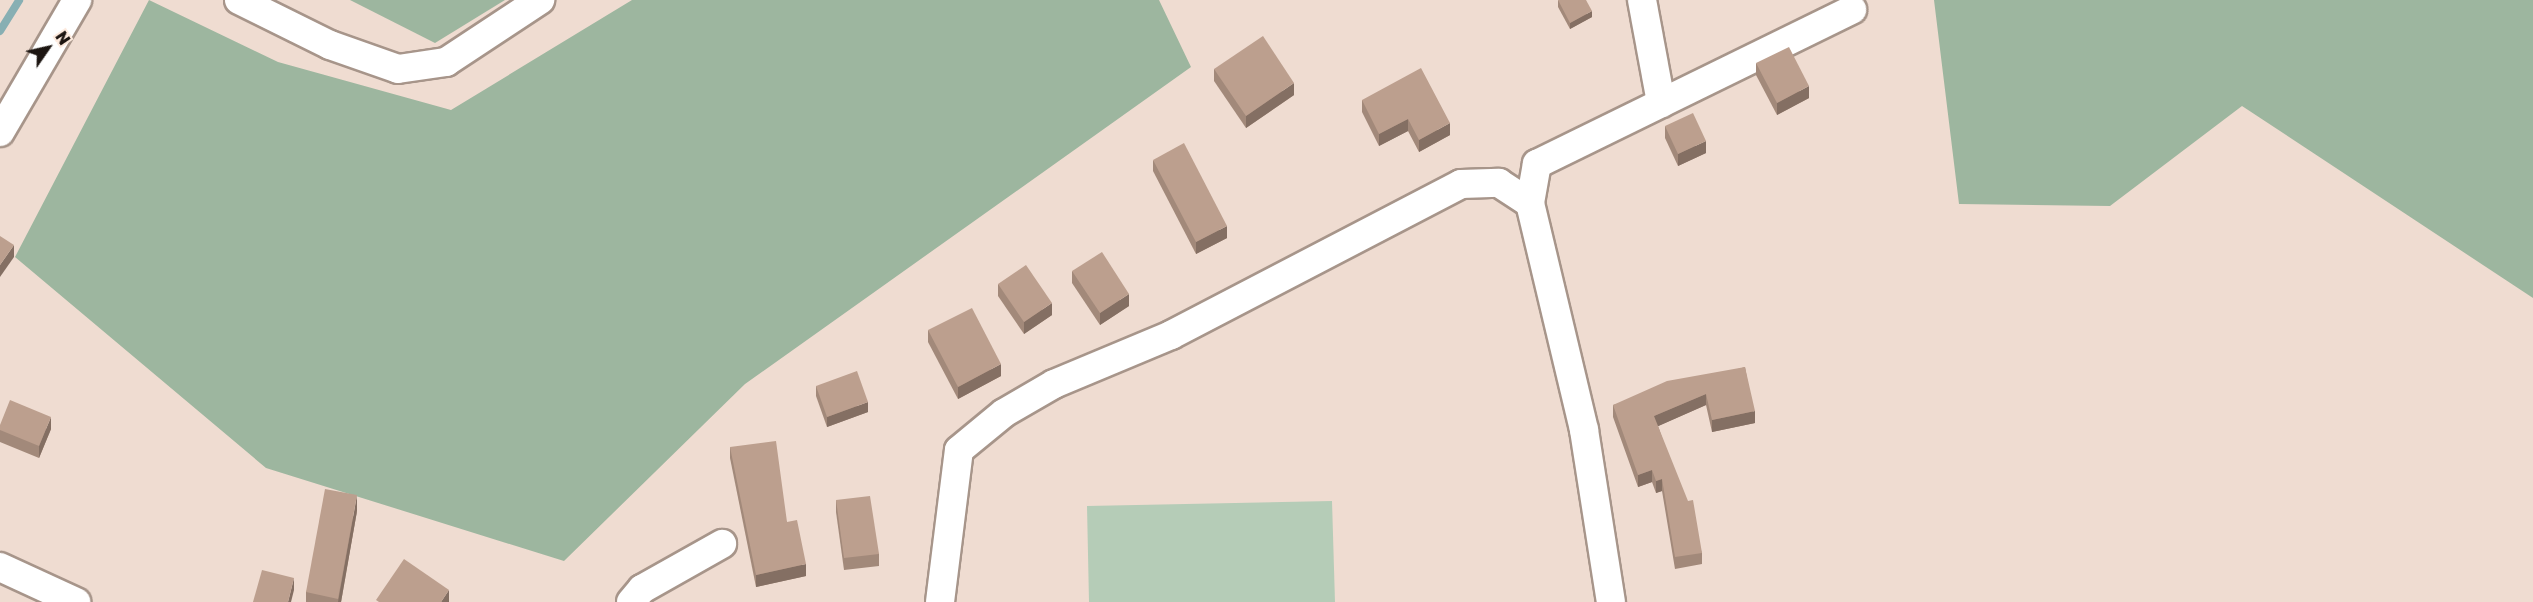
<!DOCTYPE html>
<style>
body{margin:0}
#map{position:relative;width:2533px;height:602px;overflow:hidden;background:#efdcd1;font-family:"Golos Text",sans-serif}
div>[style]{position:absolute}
.green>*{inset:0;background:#b5ccb7}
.forest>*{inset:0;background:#9db69f}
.stream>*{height:8px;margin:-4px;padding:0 4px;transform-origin:4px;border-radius:4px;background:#88afb3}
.roads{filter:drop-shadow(2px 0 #a7958a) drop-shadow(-2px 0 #a7958a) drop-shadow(0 2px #a7958a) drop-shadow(0 -2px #a7958a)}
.minor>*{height:28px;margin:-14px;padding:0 14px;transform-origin:14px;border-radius:14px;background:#fff}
.wall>*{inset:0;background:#a2897a}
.shaded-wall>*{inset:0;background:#846f63}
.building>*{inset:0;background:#bc9f8e}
span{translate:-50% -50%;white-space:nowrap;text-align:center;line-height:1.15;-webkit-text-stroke:6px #fdeade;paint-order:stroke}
.north{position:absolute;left:18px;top:18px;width:60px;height:60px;-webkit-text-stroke:4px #fdeade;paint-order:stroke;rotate:56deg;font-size:16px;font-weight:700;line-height:24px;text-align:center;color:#1c1511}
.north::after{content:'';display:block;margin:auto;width:21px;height:27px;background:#1c1511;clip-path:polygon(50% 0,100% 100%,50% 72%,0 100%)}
</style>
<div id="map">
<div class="green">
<div style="clip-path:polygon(1332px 501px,1335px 602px,1089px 602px,1087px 506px)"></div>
</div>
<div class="forest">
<div style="clip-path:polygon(149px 0,278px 62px,451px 110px,632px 0,1159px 0,1191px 67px,745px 384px,564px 561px,266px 468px,15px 257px)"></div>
<div style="clip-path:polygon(350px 0,505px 0,435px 43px)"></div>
<div style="clip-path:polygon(1934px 0,2533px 0,2533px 298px,2242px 106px,2110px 206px,1959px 204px)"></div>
</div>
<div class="stream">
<div style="left:0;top:31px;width:36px;rotate:-58deg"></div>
</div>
<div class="roads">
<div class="minor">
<div style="left:239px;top:0;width:102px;rotate:26.3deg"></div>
<div style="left:330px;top:45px;width:72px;rotate:19.4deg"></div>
<div style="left:398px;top:69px;width:49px;rotate:-8.3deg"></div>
<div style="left:446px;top:62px;width:113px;rotate:-33.4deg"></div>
<div style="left:1642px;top:0;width:105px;rotate:79.5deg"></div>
<div style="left:0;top:132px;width:153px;rotate:-59.7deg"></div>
<div style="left:1530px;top:203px;width:233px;rotate:76.6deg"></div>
<div style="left:1584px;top:430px;width:174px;rotate:81.1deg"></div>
<div style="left:0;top:567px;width:84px;rotate:24.7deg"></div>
<div style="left:631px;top:602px;width:17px;rotate:-50deg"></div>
<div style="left:642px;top:589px;width:92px;rotate:-29.4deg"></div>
<div style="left:940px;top:602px;width:153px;rotate:-82.9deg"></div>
<div style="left:959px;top:450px;width:58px;rotate:-39.4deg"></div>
<div style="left:1004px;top:413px;width:58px;rotate:-30.1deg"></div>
<div style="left:1054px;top:384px;width:127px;rotate:-22.7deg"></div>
<div style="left:1171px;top:335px;width:327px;rotate:-27.5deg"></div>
<div style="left:1461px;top:184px;width:38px;rotate:-2deg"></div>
<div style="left:1499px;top:183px;width:37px;rotate:33deg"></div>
<div style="left:1530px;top:203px;width:40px;rotate:-80deg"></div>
<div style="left:1537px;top:164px;width:351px;rotate:-26.1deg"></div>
</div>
</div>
<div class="wall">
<div style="clip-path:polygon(1558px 0,1592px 17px,1570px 29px,1558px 7px)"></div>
<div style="clip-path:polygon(1756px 63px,1809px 98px,1777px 115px,1756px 75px)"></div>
<div style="clip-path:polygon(1214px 69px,1294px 95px,1246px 128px,1214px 81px)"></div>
<div style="clip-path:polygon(1362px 100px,1450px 135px,1419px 152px,1408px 131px,1379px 146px,1362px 112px)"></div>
<div style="clip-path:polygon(1665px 126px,1706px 153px,1678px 166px,1665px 138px)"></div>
<div style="clip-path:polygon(1153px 160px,1227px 238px,1196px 254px,1153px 171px)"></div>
<div style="clip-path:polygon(1072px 271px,1129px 306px,1100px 325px,1072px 283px)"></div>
<div style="clip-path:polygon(998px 284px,1052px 315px,1024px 334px,998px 296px)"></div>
<div style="clip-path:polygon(928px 330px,1001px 376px,958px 399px,928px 342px)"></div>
<div style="clip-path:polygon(1745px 367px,1755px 423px,1712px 432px,1706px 405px,1658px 426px,1702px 553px,1702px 564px,1675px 569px,1662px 491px,1656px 493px,1652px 482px,1638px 487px,1613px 417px,1613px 405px)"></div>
<div style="clip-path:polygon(816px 386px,868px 412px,827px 427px,816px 396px)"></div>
<div style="clip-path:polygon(0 425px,51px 429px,39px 458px,0 442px)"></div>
<div style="clip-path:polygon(730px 447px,787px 522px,806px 576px,756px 587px,730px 458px)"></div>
<div style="clip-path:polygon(836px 500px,879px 554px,879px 566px,844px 570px,836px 512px)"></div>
<div style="clip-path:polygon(357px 511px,341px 602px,306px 602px,306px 592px)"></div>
</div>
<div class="shaded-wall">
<div style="clip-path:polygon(1592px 11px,1592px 17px,1570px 29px,1570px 23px)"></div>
<div style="clip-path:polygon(1294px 83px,1294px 95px,1246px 128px,1246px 116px)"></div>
<div style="clip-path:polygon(1809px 86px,1809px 98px,1777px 115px,1777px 103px)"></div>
<div style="clip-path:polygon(1408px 119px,1408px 131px,1379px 146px,1379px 134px)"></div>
<div style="clip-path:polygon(1450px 123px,1450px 135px,1419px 152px,1419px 140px)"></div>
<div style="clip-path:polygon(1706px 141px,1706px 153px,1678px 166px,1678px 154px)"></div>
<div style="clip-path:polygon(1227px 226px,1227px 238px,1196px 254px,1196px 242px)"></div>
<div style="clip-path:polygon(14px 245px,14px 257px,0 277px,0 265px)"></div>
<div style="clip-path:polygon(1129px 294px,1129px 306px,1100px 325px,1100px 313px)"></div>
<div style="clip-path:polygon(1052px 303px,1052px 315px,1024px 334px,1024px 322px)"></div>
<div style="clip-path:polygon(1001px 364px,1001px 376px,958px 399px,958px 387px)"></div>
<div style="clip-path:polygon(1706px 394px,1706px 405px,1654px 428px,1654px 416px)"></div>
<div style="clip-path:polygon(868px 402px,868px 412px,827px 427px,827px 417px)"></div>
<div style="clip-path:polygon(1755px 411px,1755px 423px,1712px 432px,1712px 420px)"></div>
<div style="clip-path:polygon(51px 417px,51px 429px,39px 458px,39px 446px)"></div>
<div style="clip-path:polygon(1652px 470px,1652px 482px,1638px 487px,1638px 475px)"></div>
<div style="clip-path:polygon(1662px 479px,1662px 491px,1656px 493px,1656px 481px)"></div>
<div style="clip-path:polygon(357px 495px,357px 511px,341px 602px,338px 602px)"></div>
<div style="clip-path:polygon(806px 564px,806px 576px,756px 587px,756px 575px)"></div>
<div style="clip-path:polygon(294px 578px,294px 590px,291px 602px,288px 602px)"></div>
<div style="clip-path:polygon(449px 590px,449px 602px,441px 602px)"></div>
</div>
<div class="building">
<div style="clip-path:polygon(1558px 0,1586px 0,1592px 11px,1570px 23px)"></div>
<div style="clip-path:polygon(1263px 36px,1294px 83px,1246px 116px,1214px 69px)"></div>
<div style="clip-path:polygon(1789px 47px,1809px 86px,1777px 103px,1756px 63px)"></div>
<div style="clip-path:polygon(1421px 68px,1450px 123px,1419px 140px,1408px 119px,1379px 134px,1362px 100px)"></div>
<div style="clip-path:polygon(1693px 113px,1706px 141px,1678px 154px,1665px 126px)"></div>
<div style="clip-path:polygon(1184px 143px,1227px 226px,1196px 242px,1153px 160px)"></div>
<div style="clip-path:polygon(0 236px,14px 245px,0 265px)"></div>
<div style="clip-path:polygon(1102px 252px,1129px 294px,1100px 313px,1072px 271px)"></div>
<div style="clip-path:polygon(1026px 265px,1052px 303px,1024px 322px,998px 284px)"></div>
<div style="clip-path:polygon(972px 308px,1001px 364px,958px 387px,928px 330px)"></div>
<div style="clip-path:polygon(1745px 367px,1755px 411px,1712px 420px,1706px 394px,1654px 416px,1688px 501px,1693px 500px,1702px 553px,1675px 557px,1662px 479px,1656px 481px,1652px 470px,1638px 475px,1613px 405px,1667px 381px)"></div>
<div style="clip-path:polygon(857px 371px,868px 402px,827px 417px,816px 386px)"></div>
<div style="clip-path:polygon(10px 400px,51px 417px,39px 446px,0 430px,0 425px)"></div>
<div style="clip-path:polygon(776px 441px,787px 522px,797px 520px,806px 564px,756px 575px,730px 447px)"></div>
<div style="clip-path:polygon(325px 489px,357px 495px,338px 599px,306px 592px)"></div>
<div style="clip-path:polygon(870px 496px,879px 554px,844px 558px,836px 500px)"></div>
<div style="clip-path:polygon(404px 559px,449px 590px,441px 602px,379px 602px,376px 600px)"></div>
<div style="clip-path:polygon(262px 570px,294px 578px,288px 602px,253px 602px)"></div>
</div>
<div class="north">N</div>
</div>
